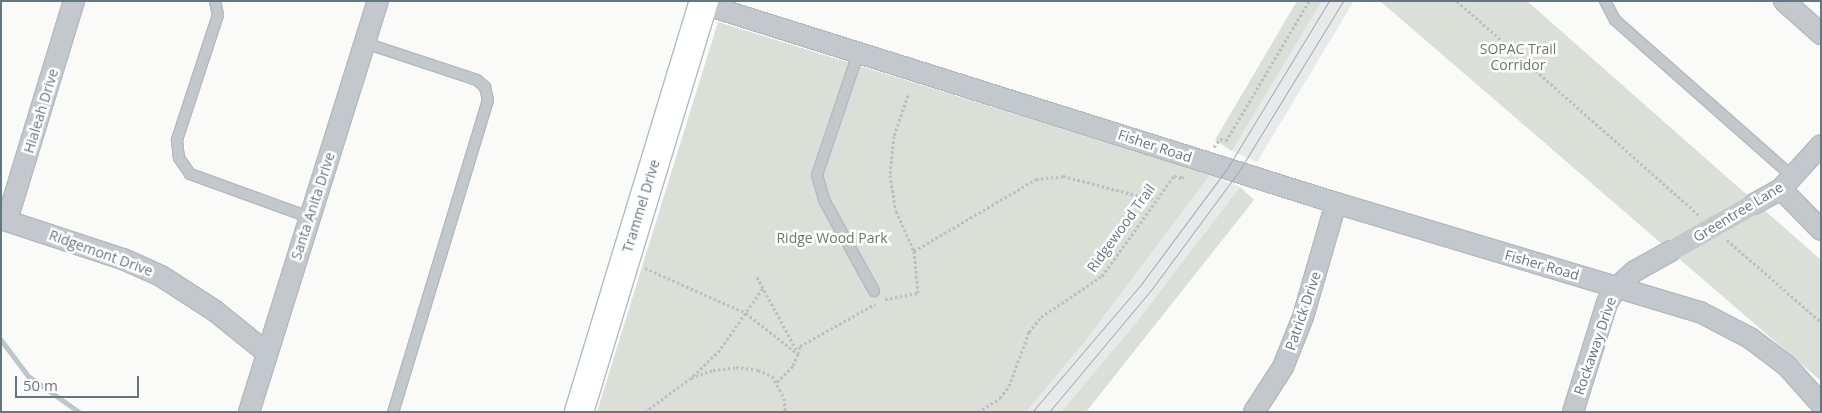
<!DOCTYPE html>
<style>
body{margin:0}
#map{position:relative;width:1822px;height:413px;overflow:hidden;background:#fafaf8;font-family:"Open Sans",sans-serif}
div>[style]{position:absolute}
.built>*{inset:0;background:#e8e9e9}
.green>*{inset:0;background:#dadfd7}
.stream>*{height:5px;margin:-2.5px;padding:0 2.5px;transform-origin:2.5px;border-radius:2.5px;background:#bbc7cb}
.path>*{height:3px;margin-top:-1.5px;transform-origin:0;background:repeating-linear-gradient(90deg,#bbbfc2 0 2.5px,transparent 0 5px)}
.roads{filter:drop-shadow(1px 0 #b3babf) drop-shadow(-1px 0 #b3babf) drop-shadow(0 1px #b3babf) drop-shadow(0 -1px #b3babf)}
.lane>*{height:10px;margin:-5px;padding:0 5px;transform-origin:5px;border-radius:5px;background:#c3c8cc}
.street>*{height:20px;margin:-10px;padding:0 10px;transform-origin:10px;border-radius:10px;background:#c3c8cc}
.secondary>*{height:28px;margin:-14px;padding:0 14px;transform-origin:14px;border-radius:14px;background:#fff}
.tram>*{height:1px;margin:-0.5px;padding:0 0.5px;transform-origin:0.5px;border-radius:0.5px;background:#a2aab0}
.street-bridge>*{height:20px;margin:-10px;padding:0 10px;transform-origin:10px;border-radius:10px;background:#c3c8cc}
span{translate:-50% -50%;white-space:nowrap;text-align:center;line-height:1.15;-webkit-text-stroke:5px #fff;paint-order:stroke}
.park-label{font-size:14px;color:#687a64}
.street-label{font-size:14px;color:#657683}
.frame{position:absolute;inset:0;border:2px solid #657683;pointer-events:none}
.scale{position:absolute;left:15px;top:376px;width:124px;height:22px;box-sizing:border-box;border:2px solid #657683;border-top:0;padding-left:6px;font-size:15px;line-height:18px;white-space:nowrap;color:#657683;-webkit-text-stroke:4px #fff;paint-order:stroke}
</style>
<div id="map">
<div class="built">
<div style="clip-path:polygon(1322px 1px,1354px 1px,1257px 162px,1232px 151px)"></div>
<div style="clip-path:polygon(1210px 175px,1240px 187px,1135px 324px,1061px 412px,1026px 412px,1083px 344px)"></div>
</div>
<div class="green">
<div style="clip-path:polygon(1297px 1px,1322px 1px,1232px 151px,1215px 140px)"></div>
<div style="clip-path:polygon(1380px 1px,1527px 1px,1821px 260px,1821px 381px)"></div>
<div style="clip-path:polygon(718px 22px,1199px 171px,1210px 175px,1083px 344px,1026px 412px,597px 412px)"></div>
<div style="clip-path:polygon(1240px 187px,1254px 200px,1086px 412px,1061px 412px,1135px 324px)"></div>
</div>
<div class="stream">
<div style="left:1px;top:340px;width:45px;rotate:53.1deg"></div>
<div style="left:28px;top:376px;width:62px;rotate:35.2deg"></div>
</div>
<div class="path">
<div style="left:1457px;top:1px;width:324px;rotate:41.5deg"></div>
<div style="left:908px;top:95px;width:43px;rotate:108.9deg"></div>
<div style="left:894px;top:136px;width:39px;rotate:96deg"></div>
<div style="left:890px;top:175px;width:36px;rotate:81deg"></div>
<div style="left:896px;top:211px;width:44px;rotate:65.8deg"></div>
<div style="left:1214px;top:147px;width:10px;rotate:-53deg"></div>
<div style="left:1220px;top:139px;width:6px;rotate:18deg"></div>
<div style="left:1226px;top:141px;width:163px;rotate:-59.3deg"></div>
<div style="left:1727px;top:240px;width:125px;rotate:41.1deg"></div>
<div style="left:645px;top:268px;width:111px;rotate:24deg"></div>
<div style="left:746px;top:313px;width:66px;rotate:38.3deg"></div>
<div style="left:798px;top:354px;width:13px;rotate:113deg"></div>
<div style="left:793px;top:366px;width:23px;rotate:135deg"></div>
<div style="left:757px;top:277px;width:84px;rotate:61.6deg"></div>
<div style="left:885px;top:299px;width:34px;rotate:-10deg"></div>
<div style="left:918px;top:293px;width:42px;rotate:-95.4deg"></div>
<div style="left:914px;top:251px;width:142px;rotate:-30.5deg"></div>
<div style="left:1036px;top:179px;width:27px;rotate:-6deg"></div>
<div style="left:1063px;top:176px;width:95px;rotate:14.6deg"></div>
<div style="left:798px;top:354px;width:8px;rotate:-76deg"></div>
<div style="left:800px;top:346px;width:86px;rotate:-29.2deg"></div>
<div style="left:693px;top:376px;width:35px;rotate:-44deg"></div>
<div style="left:718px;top:352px;width:78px;rotate:-54.9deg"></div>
<div style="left:645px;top:412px;width:57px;rotate:-36.5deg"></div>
<div style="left:691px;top:378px;width:23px;rotate:-20deg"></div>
<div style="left:713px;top:370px;width:23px;rotate:-7deg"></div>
<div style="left:736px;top:367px;width:22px;rotate:8deg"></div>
<div style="left:758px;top:370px;width:15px;rotate:23deg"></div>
<div style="left:772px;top:376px;width:25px;rotate:61deg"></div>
<div style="left:784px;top:398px;width:14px;rotate:86deg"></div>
<div style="left:978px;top:412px;width:26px;rotate:-32deg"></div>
<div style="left:1000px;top:398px;width:15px;rotate:-53deg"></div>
<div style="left:1009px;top:386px;width:58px;rotate:-69.7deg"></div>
<div style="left:1029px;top:332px;width:19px;rotate:-51deg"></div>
<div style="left:1041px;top:317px;width:73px;rotate:-33.9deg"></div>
<div style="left:1102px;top:276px;width:123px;rotate:-54.2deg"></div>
<div style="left:1174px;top:176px;width:8px;rotate:14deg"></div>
<div style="left:1182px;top:178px;width:5px;rotate:-53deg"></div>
</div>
<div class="roads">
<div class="lane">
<div style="left:215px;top:1px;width:14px;rotate:78deg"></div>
<div style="left:218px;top:15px;width:132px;rotate:108.2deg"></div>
<div style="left:177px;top:140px;width:18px;rotate:84deg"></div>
<div style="left:179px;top:158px;width:19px;rotate:55deg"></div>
<div style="left:190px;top:174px;width:127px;rotate:19.9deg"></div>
<div style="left:1605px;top:1px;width:21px;rotate:62deg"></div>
<div style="left:1615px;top:20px;width:237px;rotate:41.4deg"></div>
<div style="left:365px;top:43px;width:118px;rotate:18.3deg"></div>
<div style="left:477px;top:80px;width:11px;rotate:41deg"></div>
<div style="left:485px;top:87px;width:13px;rotate:77deg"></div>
<div style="left:488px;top:100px;width:326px;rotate:106.9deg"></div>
<div style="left:858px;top:54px;width:128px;rotate:108.7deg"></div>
<div style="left:817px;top:175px;width:26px;rotate:74deg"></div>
<div style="left:824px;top:200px;width:104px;rotate:61.2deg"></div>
</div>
<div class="street">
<div style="left:1784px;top:1px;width:50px;rotate:41.7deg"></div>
<div style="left:703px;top:4px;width:664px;rotate:17.45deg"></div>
<div style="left:1336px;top:203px;width:380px;rotate:16.7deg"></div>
<div style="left:1700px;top:312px;width:56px;rotate:27.5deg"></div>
<div style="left:1750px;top:338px;width:46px;rotate:37.1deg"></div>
<div style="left:1787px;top:366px;width:51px;rotate:48.2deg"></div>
<div style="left:1781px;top:189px;width:57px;rotate:45.7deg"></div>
<div style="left:1754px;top:204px;width:31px;rotate:-29deg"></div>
<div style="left:1781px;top:189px;width:59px;rotate:-47.7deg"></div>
<div style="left:1px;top:219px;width:128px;rotate:18.2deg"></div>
<div style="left:123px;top:259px;width:42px;rotate:24.1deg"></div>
<div style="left:161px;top:276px;width:64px;rotate:32.9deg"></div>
<div style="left:215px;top:311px;width:67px;rotate:38.9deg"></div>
<div style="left:7px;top:220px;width:229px;rotate:-73deg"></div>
<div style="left:249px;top:412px;width:431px;rotate:-72.6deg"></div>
<div style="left:1254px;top:412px;width:54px;rotate:-57.2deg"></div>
<div style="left:1283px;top:367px;width:54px;rotate:-68.2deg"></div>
<div style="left:1303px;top:317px;width:119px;rotate:-73.9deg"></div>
<div style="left:1573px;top:412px;width:114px;rotate:-72.7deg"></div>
<div style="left:1607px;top:303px;width:19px;rotate:-58deg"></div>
<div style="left:1617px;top:287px;width:24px;rotate:-42deg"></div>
<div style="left:1635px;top:271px;width:41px;rotate:-29.1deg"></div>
</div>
<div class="secondary">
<div style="left:579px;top:412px;width:430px;rotate:-73.1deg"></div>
</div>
</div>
<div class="tram">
<div style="left:1032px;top:412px;width:170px;rotate:-49.5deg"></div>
<div style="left:1142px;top:283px;width:144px;rotate:-53.4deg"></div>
<div style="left:1228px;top:167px;width:194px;rotate:-58.7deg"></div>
<div style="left:1049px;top:412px;width:159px;rotate:-50.1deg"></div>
<div style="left:1151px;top:290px;width:148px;rotate:-53.5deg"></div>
<div style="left:1239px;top:171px;width:199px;rotate:-58.5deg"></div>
</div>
<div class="street-bridge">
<div style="left:1671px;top:251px;width:95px;rotate:-29.5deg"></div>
</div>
<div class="park-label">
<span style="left:1518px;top:57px">SOPAC Trail<br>Corridor</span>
<span style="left:832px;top:238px">Ridge Wood Park</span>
</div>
<div class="street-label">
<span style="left:41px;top:111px;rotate:-73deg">Hialeah Drive</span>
<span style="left:1155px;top:146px;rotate:18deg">Fisher Road</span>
<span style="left:313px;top:206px;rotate:-72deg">Santa Anita Drive</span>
<span style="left:641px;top:206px;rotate:-73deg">Trammel Drive</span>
<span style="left:1738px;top:212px;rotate:-31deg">Greentree Lane</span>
<span style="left:1121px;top:228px;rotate:-54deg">Ridgewood Trail</span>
<span style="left:101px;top:253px;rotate:20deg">Ridgemont Drive</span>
<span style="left:1542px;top:265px;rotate:16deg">Fisher Road</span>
<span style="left:1303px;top:311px;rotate:-71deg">Patrick Drive</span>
<span style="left:1595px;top:346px;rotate:-71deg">Rockaway Drive</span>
</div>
<div class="frame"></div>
<div class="scale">50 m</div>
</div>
